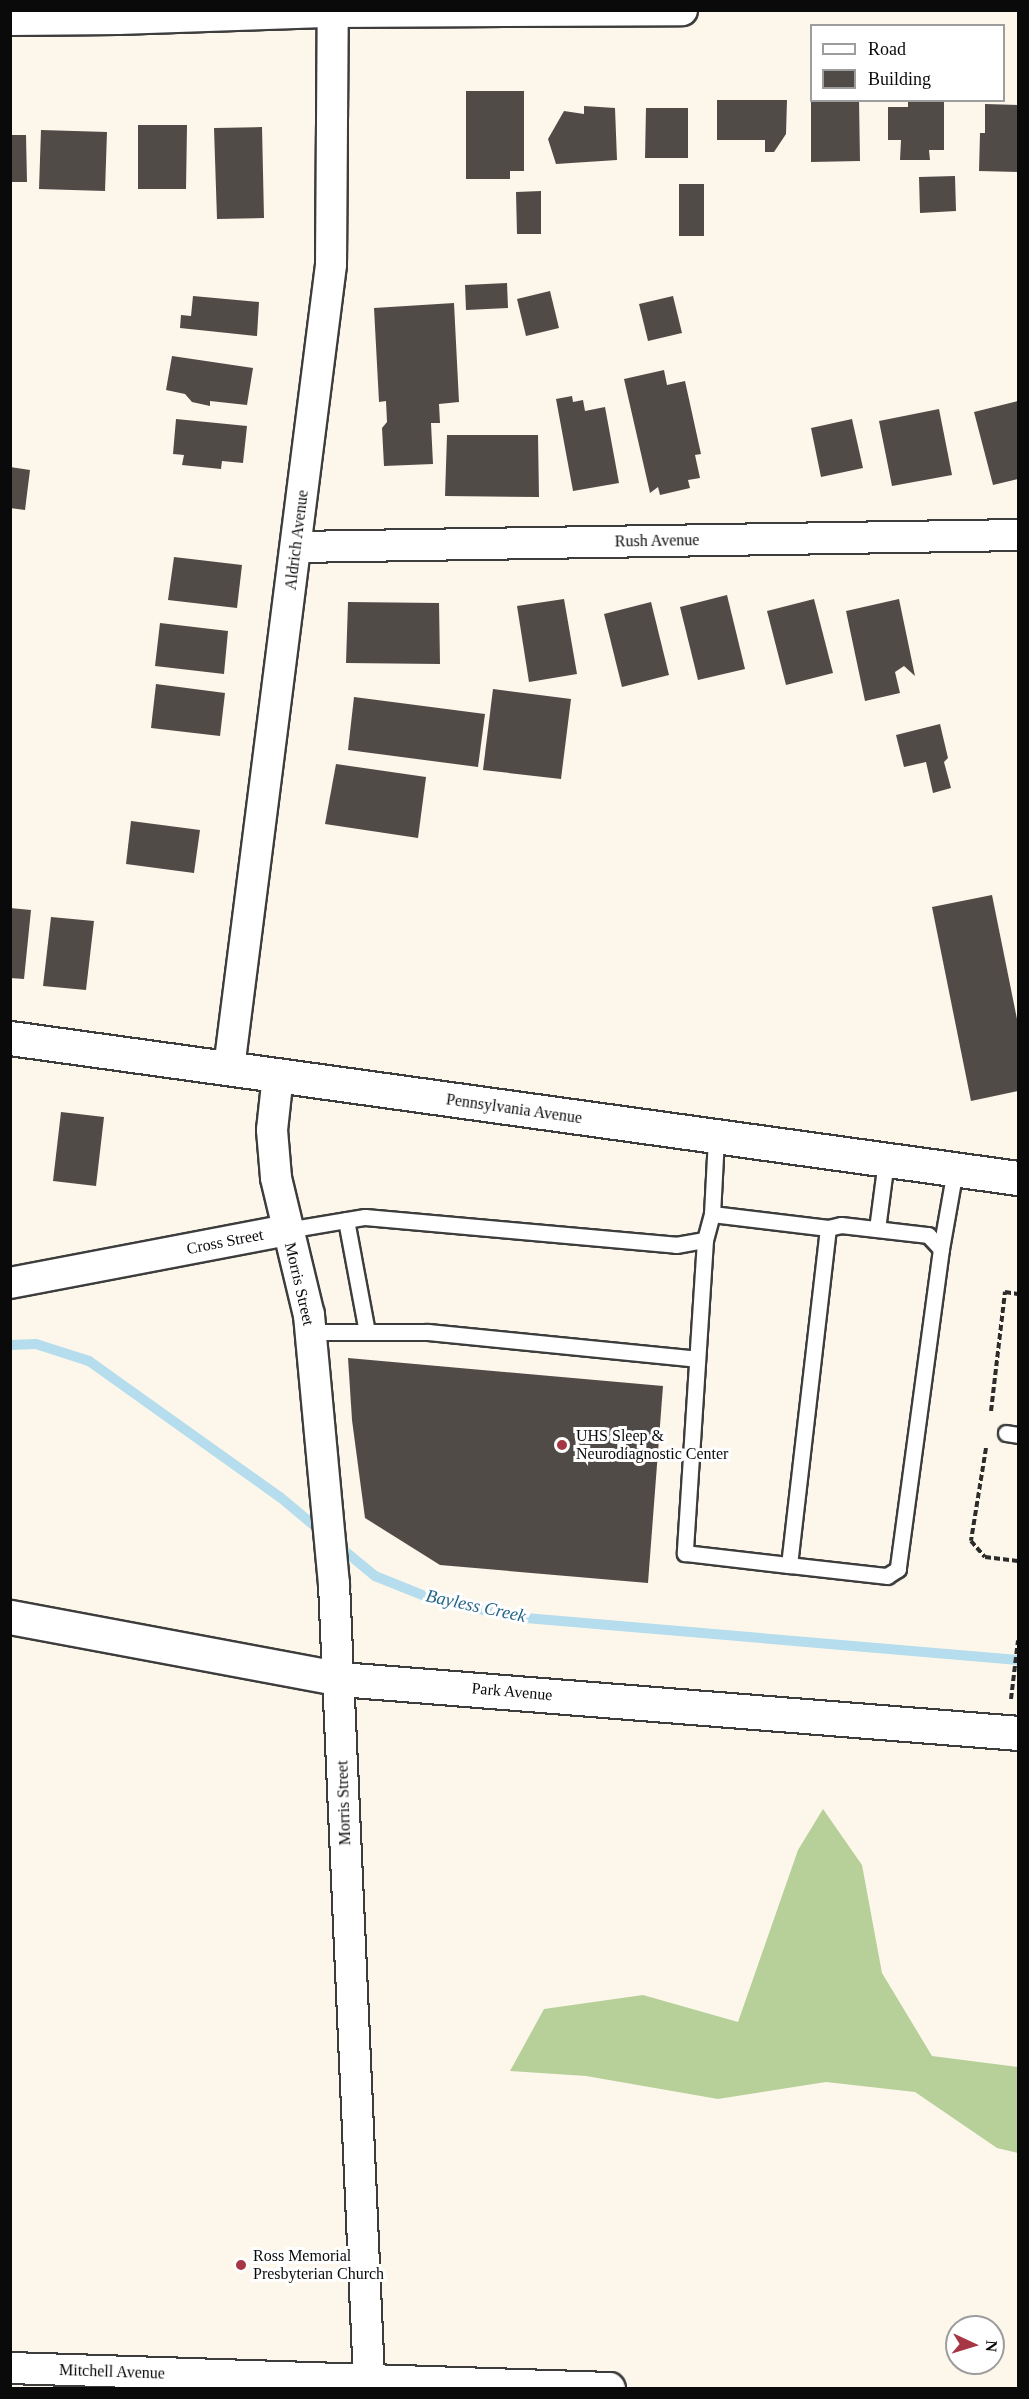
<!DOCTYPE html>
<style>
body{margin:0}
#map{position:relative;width:1029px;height:2399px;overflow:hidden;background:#fcf7ea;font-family:Georgia,serif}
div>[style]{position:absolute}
.forest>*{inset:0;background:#b7d09a}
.stream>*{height:10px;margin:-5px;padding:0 5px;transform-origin:5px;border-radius:5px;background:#b5dded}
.building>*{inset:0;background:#514b48}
.path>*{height:4px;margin-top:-2px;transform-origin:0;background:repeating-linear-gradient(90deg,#2c2c2c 0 6px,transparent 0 9px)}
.roads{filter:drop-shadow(2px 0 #3d3d3d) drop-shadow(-2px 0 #3d3d3d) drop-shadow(0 2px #3d3d3d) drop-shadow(0 -2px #3d3d3d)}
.service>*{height:15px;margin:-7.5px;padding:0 7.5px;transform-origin:7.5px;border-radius:7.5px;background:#fff}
.minor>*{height:30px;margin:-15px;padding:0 15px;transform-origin:15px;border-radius:15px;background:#fff}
.tertiary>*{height:33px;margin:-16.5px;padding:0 16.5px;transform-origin:16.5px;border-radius:16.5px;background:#fff}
.dots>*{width:16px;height:16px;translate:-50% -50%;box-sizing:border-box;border:3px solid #fff;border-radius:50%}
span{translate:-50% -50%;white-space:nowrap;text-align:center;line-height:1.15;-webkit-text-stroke:6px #fff;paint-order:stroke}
.street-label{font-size:16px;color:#0a0a0a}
.poi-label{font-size:16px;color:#0a0a0a}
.left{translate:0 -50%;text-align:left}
.water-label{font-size:18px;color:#25668a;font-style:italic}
.frame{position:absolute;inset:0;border:12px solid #0a0a0a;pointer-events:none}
.legend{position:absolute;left:810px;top:24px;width:195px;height:78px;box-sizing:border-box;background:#fff;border:2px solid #9d9d9d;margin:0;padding:8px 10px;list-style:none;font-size:18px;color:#0a0a0a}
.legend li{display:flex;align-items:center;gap:12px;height:30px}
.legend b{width:30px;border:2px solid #9d9d9d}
.north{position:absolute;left:945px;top:2315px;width:60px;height:60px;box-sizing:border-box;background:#fff;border:2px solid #9d9d9d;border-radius:50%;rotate:94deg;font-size:16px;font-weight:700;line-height:24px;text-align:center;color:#0a0a0a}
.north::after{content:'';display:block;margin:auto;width:21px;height:27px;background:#a73644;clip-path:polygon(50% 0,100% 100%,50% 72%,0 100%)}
</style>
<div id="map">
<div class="forest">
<div style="clip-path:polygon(823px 1809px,862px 1865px,882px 1973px,932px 2056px,1018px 2067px,1018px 2153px,997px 2148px,915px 2092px,826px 2082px,718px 2099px,586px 2076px,510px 2071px,544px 2009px,643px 1995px,738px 2022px,798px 1850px)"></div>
</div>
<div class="stream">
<div style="left:10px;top:1345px;width:26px;rotate:-2deg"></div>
<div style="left:36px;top:1344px;width:56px;rotate:17.8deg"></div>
<div style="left:89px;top:1361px;width:234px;rotate:35.5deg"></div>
<div style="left:280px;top:1497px;width:56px;rotate:39.9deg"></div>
<div style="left:335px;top:1543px;width:52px;rotate:39.5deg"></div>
<div style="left:375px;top:1576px;width:56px;rotate:22deg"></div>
<div style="left:427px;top:1597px;width:89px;rotate:12.9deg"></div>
<div style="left:514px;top:1617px;width:506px;rotate:4.88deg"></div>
</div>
<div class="building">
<div style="clip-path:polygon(466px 91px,524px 91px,524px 171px,510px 171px,510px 179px,466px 179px)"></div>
<div style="clip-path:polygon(717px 100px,787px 100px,786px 134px,774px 152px,765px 152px,765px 140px,717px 140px)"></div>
<div style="clip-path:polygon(811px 100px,859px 100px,860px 161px,811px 162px)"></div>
<div style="clip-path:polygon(908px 100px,944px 100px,944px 150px,929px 150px,930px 160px,900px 160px,901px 140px,888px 140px,888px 107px,908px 107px)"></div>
<div style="clip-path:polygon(985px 104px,1018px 105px,1018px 172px,979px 171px,980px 133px,985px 133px)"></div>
<div style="clip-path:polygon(584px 106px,615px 108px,617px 160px,556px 164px,548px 139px,564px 111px,584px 114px)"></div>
<div style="clip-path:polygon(646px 108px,688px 108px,688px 158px,645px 158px)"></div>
<div style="clip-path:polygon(138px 125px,187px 125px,186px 189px,138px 189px)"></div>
<div style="clip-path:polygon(262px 127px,264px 218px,217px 219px,214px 128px)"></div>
<div style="clip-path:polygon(41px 130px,107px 132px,105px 191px,39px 189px)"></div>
<div style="clip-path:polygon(10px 135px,26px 135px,27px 182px,10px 182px)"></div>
<div style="clip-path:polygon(955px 176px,956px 211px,920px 213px,919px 177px)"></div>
<div style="clip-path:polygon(679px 184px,704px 184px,704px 236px,679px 236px)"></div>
<div style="clip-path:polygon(541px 191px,541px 234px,517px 234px,516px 192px)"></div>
<div style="clip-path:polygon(507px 283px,508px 308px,466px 310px,465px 285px)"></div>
<div style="clip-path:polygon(550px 291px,559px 328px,526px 336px,517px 299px)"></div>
<div style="clip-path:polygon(193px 296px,259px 302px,257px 336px,180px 328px,181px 315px,191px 316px)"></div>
<div style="clip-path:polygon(673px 296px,682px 333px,648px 341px,639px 304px)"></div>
<div style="clip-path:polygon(454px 303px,459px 402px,439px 404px,440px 423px,431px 423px,433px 464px,384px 466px,382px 428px,387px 422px,386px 401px,379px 402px,374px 308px)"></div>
<div style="clip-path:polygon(172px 356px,253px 368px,247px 405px,210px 401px,210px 406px,192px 402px,185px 394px,166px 390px)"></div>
<div style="clip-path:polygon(664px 370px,667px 385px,685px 381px,701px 454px,695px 455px,700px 478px,688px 480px,690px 488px,660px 495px,658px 487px,650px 493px,624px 379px)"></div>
<div style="clip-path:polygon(572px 396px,573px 402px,583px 400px,585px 411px,605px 407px,619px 483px,573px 491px,556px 399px)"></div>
<div style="clip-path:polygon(1018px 401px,1018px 479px,993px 485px,974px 412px)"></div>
<div style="clip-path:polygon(939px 409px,952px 475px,892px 486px,879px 421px)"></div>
<div style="clip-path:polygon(176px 419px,247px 426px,243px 463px,222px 461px,221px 469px,182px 465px,184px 455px,173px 454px)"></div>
<div style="clip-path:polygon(852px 419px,863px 468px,821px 477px,811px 428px)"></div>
<div style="clip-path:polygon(447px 435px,538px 435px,539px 497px,445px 496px)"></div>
<div style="clip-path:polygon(10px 467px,30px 470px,25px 510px,10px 508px)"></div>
<div style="clip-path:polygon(174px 557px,242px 565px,237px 608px,168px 600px)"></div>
<div style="clip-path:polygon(727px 595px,745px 669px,698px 680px,680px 607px)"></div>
<div style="clip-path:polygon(564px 599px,577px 674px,529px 682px,517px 606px)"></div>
<div style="clip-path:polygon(814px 599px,833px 673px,786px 685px,767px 611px)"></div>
<div style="clip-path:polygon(899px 599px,915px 676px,904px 666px,895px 672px,900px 693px,865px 701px,846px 611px)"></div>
<div style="clip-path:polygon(348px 602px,439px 603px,440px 664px,346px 663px)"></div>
<div style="clip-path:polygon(651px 602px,669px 675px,622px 687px,604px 614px)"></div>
<div style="clip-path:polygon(160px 623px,228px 631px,224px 674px,155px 666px)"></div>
<div style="clip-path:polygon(156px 684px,225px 693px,220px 736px,151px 728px)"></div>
<div style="clip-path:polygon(493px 689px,571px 699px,561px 779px,483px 770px)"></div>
<div style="clip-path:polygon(354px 697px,485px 714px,478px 767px,348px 750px)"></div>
<div style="clip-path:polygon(940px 724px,948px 758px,944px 762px,951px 788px,933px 793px,926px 762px,904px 767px,896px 735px)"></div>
<div style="clip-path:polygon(336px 764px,426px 777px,418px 838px,325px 824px)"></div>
<div style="clip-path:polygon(131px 821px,200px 830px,194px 873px,126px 864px)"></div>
<div style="clip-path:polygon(992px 895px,1018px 1024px,1018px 1091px,971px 1101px,932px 907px)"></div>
<div style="clip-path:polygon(10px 908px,31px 910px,24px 979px,10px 978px)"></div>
<div style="clip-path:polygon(51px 917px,94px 921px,86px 990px,43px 986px)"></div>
<div style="clip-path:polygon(61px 1112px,104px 1117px,96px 1186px,53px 1181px)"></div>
<div style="clip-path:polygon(348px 1358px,663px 1386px,648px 1583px,440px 1565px,365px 1518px,352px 1420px)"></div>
</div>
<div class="path">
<div style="left:991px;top:1411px;width:120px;rotate:-83.3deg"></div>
<div style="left:1005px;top:1292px;width:13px;rotate:9deg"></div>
<div style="left:986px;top:1448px;width:94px;rotate:99.2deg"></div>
<div style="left:971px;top:1541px;width:21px;rotate:49deg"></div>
<div style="left:985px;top:1557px;width:33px;rotate:7deg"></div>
<div style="left:1011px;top:1699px;width:59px;rotate:-83.2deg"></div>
</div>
<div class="roads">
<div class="service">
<div style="left:712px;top:1214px;width:117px;rotate:6.9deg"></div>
<div style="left:346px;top:1220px;width:114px;rotate:79.4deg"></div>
<div style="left:877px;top:1229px;width:69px;rotate:-82.5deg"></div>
<div style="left:287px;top:1230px;width:79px;rotate:-9.5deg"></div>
<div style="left:365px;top:1217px;width:312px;rotate:5.1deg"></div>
<div style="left:676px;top:1245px;width:29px;rotate:-10deg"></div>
<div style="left:705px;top:1240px;width:27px;rotate:-75deg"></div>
<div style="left:712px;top:1214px;width:77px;rotate:-87deg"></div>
<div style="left:705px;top:1240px;width:314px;rotate:93.7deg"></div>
<div style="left:685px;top:1553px;width:105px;rotate:6.6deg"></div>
<div style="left:789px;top:1565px;width:339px;rotate:-83.4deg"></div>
<div style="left:828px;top:1228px;width:13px;rotate:-13deg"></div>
<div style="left:841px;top:1225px;width:88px;rotate:6.6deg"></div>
<div style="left:928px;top:1235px;width:19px;rotate:47deg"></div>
<div style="left:941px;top:1249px;width:323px;rotate:97.7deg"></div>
<div style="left:898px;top:1569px;width:13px;rotate:148deg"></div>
<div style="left:887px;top:1576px;width:99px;rotate:-173.6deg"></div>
<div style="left:941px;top:1249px;width:80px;rotate:-80deg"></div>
<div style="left:311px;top:1332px;width:117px"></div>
<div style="left:428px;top:1332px;width:270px;rotate:5.7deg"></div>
<div style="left:1006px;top:1433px;width:12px;rotate:9deg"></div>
</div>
<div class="minor">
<div style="left:10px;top:20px;width:108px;rotate:-0.5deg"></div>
<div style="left:118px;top:19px;width:215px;rotate:-1.9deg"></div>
<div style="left:333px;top:12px;width:349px;rotate:-0.3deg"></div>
<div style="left:296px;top:547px;width:722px;rotate:-0.95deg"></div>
<div style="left:229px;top:1068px;width:809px;rotate:-82.76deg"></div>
<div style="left:331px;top:265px;width:255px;rotate:-89.6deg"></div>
<div style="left:278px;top:1075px;width:55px;rotate:96.2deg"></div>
<div style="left:272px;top:1130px;width:48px;rotate:85.2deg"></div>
<div style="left:276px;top:1178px;width:141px;rotate:76.5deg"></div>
<div style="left:309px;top:1315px;width:270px;rotate:84.7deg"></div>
<div style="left:334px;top:1584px;width:797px;rotate:87.48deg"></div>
<div style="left:10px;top:1283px;width:282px;rotate:-10.8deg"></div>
<div style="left:10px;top:2368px;width:600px;rotate:1.91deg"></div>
</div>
<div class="tertiary">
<div style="left:10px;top:1038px;width:1018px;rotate:7.91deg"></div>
<div style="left:10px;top:1617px;width:336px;rotate:10.6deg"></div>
<div style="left:340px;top:1679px;width:680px;rotate:4.55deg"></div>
</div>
</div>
<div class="dots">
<div style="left:562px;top:1445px;background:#a73644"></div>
<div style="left:241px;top:2265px;background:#a73644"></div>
</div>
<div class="street-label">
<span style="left:297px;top:540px;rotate:-83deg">Aldrich Avenue</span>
<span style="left:657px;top:541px;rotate:-1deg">Rush Avenue</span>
<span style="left:514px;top:1109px;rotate:8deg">Pennsylvania Avenue</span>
<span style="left:225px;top:1242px;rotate:-11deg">Cross Street</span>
<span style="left:299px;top:1284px;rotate:77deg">Morris Street</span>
<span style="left:512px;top:1692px;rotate:5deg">Park Avenue</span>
<span style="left:344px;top:1803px;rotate:-92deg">Morris Street</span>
<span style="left:112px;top:2372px;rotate:2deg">Mitchell Avenue</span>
</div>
<div class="poi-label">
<span class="left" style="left:576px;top:1445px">UHS Sleep &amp;<br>Neurodiagnostic Center</span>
<span class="left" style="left:253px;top:2265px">Ross Memorial<br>Presbyterian Church</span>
</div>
<div class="water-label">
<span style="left:476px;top:1606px;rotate:12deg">Bayless Creek</span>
</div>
<div class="frame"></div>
<ul class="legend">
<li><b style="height:8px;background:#fff"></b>Road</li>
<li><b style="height:16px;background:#514b48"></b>Building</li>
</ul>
<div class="north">N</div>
</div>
